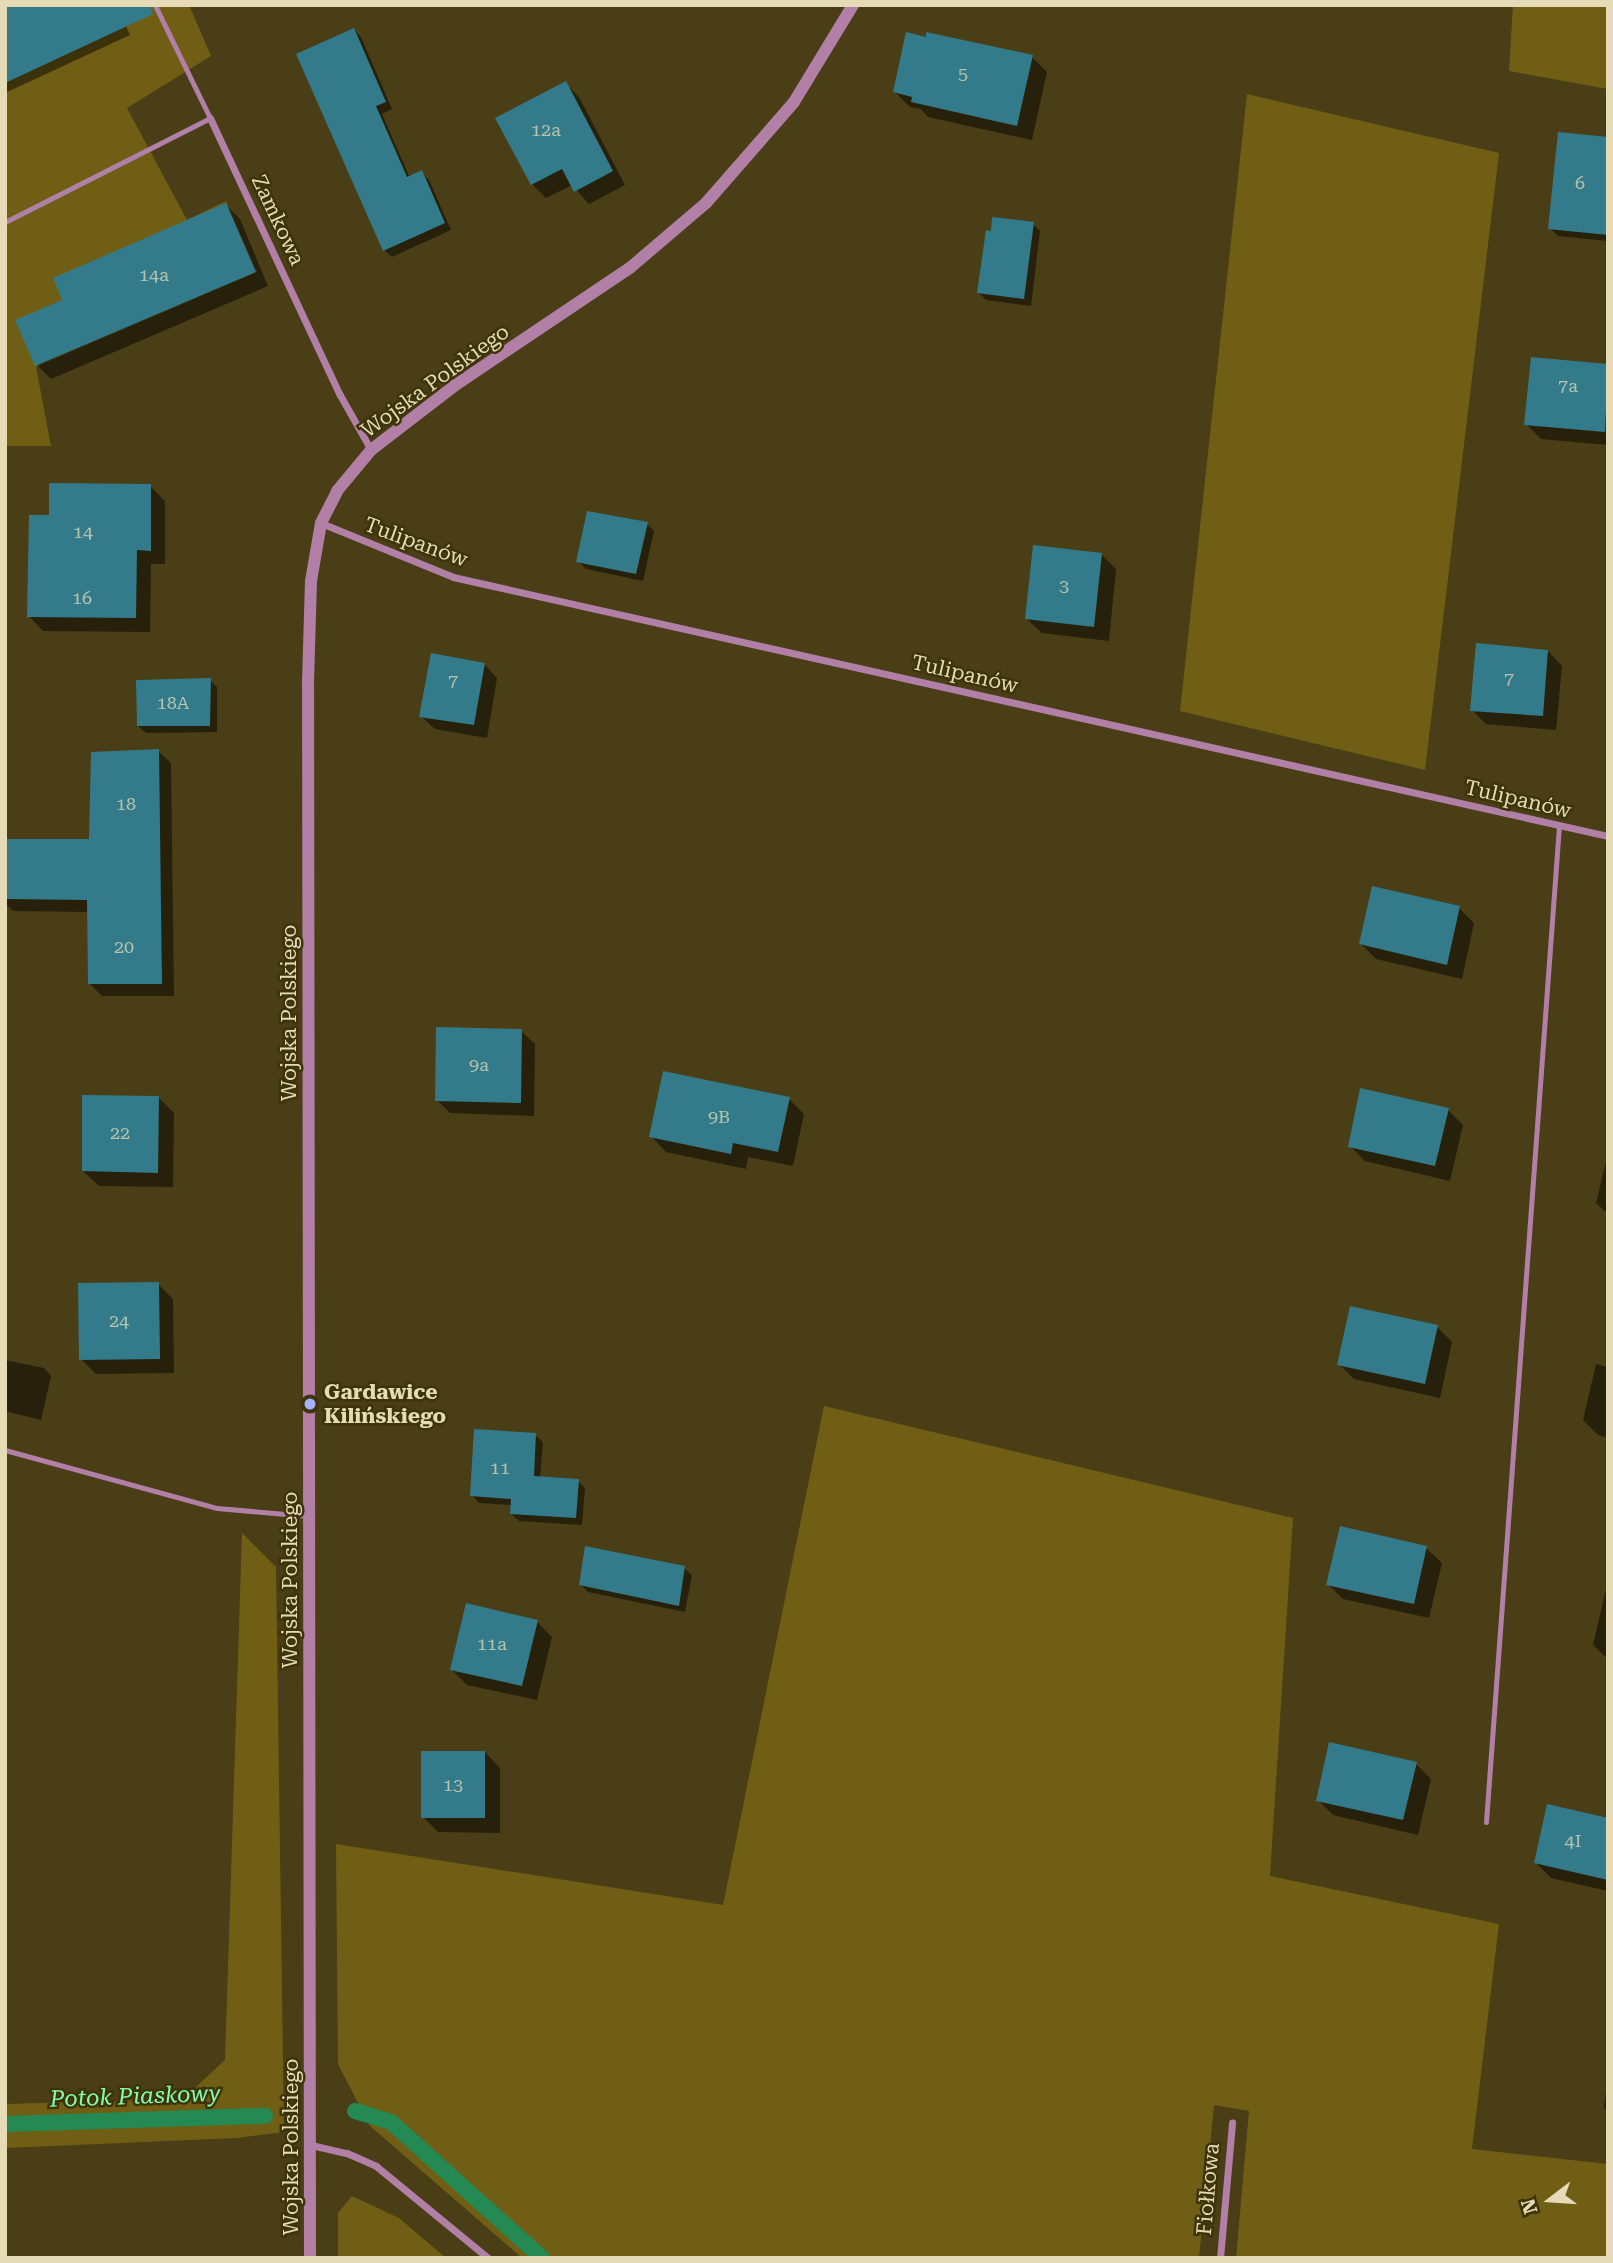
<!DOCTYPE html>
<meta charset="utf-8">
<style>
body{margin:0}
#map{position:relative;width:1613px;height:2263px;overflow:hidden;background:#493e16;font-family:"Roboto Serif",serif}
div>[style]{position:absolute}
.green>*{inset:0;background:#705e15}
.shadow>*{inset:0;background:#0007}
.stream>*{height:16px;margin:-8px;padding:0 8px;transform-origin:8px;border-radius:8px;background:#248952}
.building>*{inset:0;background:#337b8b}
.service>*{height:5px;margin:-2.5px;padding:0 2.5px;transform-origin:2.5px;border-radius:2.5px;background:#b27fa7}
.minor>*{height:7px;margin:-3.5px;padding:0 3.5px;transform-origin:3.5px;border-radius:3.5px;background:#b27fa7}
.tertiary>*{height:12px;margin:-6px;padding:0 6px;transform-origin:6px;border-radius:6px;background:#b27fa7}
.dots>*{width:19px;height:19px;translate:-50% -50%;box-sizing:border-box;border:4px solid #3e340a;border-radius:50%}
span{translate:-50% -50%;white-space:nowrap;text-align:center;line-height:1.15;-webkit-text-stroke:5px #3e340a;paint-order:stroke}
.number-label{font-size:18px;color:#b8c3ac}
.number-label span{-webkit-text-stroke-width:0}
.street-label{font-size:21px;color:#e5dbb7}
.poi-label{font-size:21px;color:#e5dbb7;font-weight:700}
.left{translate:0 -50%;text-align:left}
.water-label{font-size:23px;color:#81fdb0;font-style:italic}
.frame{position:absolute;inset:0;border:7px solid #e5dbb7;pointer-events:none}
.north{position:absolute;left:1515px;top:2165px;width:70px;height:70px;-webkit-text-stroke:5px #3e340a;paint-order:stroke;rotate:253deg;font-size:19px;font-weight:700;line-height:28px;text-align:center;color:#e5dbb7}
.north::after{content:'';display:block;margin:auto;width:24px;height:32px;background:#e5dbb7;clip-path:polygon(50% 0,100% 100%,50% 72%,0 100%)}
</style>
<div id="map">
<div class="green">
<div style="clip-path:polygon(5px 5px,189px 5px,211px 56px,127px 108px,187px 220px,226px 201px,257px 272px,36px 367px,51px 446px,5px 446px)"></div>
<div style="clip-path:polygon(1513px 5px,1608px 5px,1608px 89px,1509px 71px)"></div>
<div style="clip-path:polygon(1247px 94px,1499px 153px,1425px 770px,1180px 711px)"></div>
<div style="clip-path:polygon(824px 1406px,1293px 1518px,1270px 1876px,1499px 1924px,1472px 2149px,1608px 2164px,1608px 2258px,1236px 2258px,1249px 2111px,1214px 2105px,1199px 2258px,522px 2258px,370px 2126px,338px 2064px,336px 1844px,723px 1905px)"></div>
<div style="clip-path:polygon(242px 1533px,276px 1567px,284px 2132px,237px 2138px,5px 2148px,5px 2104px,183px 2099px,225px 2060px)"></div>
<div style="clip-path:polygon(352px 2196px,399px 2218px,446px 2258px,338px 2258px,338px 2213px)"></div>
</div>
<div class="shadow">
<div style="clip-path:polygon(117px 5px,130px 35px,5px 93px,5px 7px)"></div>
<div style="clip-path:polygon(354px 30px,361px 37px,392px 109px,382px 114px,410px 178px,422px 173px,429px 180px,451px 230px,392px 257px,384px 250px)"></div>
<div style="clip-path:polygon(1032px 57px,1047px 72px,1032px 140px,928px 117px,921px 109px,910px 107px,895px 92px)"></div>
<div style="clip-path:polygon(565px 83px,579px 97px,625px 185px,589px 204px,572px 185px,546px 198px,532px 184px)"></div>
<div style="clip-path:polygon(1608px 138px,1608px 241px,1558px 236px,1550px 228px)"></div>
<div style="clip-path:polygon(226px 205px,240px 219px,268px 286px,51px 379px,37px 365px,17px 321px,64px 300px)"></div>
<div style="clip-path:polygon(1033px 224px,1040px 231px,1031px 306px,986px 300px,979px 293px)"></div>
<div style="clip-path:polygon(1608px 366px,1608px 445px,1541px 439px,1526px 424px)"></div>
<div style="clip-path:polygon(150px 486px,165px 501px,165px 564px,151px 564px,150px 632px,43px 631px,29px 616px,50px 517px)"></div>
<div style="clip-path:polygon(647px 524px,654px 531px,643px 581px,586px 569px,578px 561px)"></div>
<div style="clip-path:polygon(1101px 554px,1116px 569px,1109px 641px,1042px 633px,1027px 619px)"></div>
<div style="clip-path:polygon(1548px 651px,1562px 666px,1556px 730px,1486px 724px,1472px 710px)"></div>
<div style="clip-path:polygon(484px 664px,497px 678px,487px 738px,435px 729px,421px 716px)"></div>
<div style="clip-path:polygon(210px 680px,217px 687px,217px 732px,146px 733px,138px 726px)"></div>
<div style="clip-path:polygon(158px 751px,171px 763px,174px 996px,102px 996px,89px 983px,89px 912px,13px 911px,5px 903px,5px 841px,91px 841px)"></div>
<div style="clip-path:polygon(1459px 908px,1474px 923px,1462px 979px,1376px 959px,1361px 944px)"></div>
<div style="clip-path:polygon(521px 1031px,535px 1044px,534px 1116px,450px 1113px,437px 1100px)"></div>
<div style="clip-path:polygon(158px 1097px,174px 1113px,173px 1187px,99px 1186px,83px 1171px)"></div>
<div style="clip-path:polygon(789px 1099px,804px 1114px,793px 1166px,748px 1157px,746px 1169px,666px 1152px,651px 1136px)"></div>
<div style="clip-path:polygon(1448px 1110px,1463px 1125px,1450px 1181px,1365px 1161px,1350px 1146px)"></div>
<div style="clip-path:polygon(1608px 1153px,1608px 1214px,1596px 1203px)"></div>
<div style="clip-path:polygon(158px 1284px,173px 1299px,174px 1373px,96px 1374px,81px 1359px)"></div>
<div style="clip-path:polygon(1437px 1327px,1452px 1342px,1440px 1398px,1354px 1379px,1339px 1364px)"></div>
<div style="clip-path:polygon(5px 1360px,44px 1368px,51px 1376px,41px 1420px,5px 1411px)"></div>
<div style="clip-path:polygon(1596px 1364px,1608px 1367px,1608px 1438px,1598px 1435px,1583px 1420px)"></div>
<div style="clip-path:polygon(535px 1435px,543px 1442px,540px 1478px,578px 1481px,585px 1488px,582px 1525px,519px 1521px,511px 1514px,512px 1505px,479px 1503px,472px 1495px)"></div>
<div style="clip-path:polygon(1426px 1548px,1442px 1563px,1429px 1618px,1343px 1599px,1328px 1584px)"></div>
<div style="clip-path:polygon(684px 1568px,692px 1575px,685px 1612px,588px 1592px,581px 1585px)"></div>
<div style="clip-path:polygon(1606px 1589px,1608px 1589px,1608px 1659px,1593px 1645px)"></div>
<div style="clip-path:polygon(537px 1622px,552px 1637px,537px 1700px,467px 1685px,452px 1670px)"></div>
<div style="clip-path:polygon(485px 1752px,500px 1768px,500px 1833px,438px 1832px,423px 1817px)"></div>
<div style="clip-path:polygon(1416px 1764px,1431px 1779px,1418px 1835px,1333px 1815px,1318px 1800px)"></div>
<div style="clip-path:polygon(1608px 1820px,1608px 1891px,1551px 1878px,1536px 1863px)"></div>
<div style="clip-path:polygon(1608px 2071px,1608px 2112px,1604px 2108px)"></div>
</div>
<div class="stream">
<div style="left:355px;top:2111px;width:38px;rotate:17deg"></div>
<div style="left:391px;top:2122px;width:203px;rotate:42deg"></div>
<div style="left:5px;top:2124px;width:260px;rotate:-1.8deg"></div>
</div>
<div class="building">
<div style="clip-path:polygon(5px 5px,150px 5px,153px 14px,5px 83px)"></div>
<div style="clip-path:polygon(354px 28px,386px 102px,376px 106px,407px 177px,422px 170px,445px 223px,383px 251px,296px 54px)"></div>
<div style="clip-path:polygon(906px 32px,926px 37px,926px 32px,1033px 55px,1017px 126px,911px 102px,912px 97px,893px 92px)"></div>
<div style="clip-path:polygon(566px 81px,613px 171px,574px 192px,562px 169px,531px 185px,495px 118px)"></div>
<div style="clip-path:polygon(1558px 132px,1608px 137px,1608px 235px,1548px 229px)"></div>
<div style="clip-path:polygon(226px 203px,256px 272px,35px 366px,15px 320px,62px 300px,53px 278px)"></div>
<div style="clip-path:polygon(992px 217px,1034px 222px,1024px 299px,977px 293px,986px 230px,991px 231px)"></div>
<div style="clip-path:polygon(1531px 357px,1608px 364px,1605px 432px,1524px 425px)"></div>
<div style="clip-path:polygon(49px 483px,151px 484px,151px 551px,137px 550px,136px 618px,27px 617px,29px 515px,49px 515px)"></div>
<div style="clip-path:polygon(587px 511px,648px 522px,636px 574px,576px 562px)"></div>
<div style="clip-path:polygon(1033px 545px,1102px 553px,1094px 627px,1025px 619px)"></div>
<div style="clip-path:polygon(1476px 643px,1548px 650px,1543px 716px,1470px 711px)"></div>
<div style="clip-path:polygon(431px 653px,485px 663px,474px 725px,419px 717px)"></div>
<div style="clip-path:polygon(211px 678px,210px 726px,137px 726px,136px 680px)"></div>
<div style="clip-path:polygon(159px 749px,162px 984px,88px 984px,87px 900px,5px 899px,5px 839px,89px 839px,91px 752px)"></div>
<div style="clip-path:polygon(1372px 886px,1460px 906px,1447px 965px,1359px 944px)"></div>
<div style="clip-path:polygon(436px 1027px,522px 1029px,521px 1103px,435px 1101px)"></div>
<div style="clip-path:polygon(663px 1071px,790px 1097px,778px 1152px,733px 1143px,731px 1154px,649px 1137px)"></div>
<div style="clip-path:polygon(1360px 1088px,1449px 1108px,1435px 1166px,1348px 1147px)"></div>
<div style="clip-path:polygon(82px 1095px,159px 1096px,158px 1173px,82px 1171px)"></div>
<div style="clip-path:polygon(159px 1282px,160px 1359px,79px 1360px,78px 1283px)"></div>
<div style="clip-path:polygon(1350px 1306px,1438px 1325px,1425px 1384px,1337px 1365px)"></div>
<div style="clip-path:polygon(474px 1429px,536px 1433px,534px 1476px,579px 1479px,576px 1518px,510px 1514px,511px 1499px,470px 1496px)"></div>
<div style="clip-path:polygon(1340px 1526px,1427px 1546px,1414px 1604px,1326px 1585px)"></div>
<div style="clip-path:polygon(585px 1546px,685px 1566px,679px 1606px,579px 1585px)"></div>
<div style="clip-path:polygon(466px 1603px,538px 1620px,522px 1686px,450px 1670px)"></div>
<div style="clip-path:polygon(1329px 1742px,1417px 1762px,1403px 1820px,1316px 1801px)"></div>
<div style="clip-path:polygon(421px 1751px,485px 1751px,485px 1818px,421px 1818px)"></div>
<div style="clip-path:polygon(1547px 1804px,1608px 1818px,1608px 1880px,1534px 1863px)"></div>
</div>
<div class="service">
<div style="left:5px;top:222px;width:230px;rotate:-26.9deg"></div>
<div style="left:210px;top:118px;width:126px;rotate:-116deg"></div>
<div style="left:5px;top:1450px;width:220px;rotate:15.3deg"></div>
<div style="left:217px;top:1508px;width:92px;rotate:5deg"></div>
<div style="left:1486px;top:1822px;width:999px;rotate:-85.81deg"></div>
</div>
<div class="minor">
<div style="left:210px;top:118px;width:306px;rotate:64.9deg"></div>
<div style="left:340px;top:395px;width:63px;rotate:60.6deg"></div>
<div style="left:321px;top:523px;width:143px;rotate:22.2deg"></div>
<div style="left:453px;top:577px;width:1184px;rotate:12.64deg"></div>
<div style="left:311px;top:2145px;width:37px;rotate:13deg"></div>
<div style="left:347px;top:2153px;width:32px;rotate:24deg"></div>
<div style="left:376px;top:2166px;width:145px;rotate:39.4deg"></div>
<div style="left:1220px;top:2258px;width:136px;rotate:-84.9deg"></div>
</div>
<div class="tertiary">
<div style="left:310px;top:2258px;width:1576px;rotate:-90.07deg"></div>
<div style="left:308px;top:682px;width:101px;rotate:-88.3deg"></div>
<div style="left:311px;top:581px;width:59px;rotate:-80.2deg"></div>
<div style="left:321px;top:523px;width:36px;rotate:-63deg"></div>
<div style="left:337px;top:491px;width:53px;rotate:-50.3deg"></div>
<div style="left:371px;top:450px;width:105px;rotate:-37.6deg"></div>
<div style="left:454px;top:386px;width:213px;rotate:-33.9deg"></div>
<div style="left:631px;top:267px;width:99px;rotate:-40.5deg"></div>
<div style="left:706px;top:203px;width:134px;rotate:-48.9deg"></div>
<div style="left:794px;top:102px;width:114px;rotate:-58.7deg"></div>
</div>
<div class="dots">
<div style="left:310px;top:1404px;background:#a2b2fd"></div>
</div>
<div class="number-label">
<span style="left:963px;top:74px">5</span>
<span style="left:546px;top:130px">12a</span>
<span style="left:1580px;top:183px">6</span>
<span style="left:154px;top:275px">14a</span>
<span style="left:1568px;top:386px">7a</span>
<span style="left:83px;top:532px">14</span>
<span style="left:1064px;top:586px">3</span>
<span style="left:82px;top:598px">16</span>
<span style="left:1509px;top:679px">7</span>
<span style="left:453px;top:681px">7</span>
<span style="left:173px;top:703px">18A</span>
<span style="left:126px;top:804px">18</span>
<span style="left:124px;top:947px">20</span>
<span style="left:479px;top:1065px">9a</span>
<span style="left:719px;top:1117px">9B</span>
<span style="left:120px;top:1133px">22</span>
<span style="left:119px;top:1321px">24</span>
<span style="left:500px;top:1468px">11</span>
<span style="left:492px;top:1644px">11a</span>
<span style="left:453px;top:1785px">13</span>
<span style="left:1573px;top:1841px">4I</span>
</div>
<div class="street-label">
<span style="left:278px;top:220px;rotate:65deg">Zamkowa</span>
<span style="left:435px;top:381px;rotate:-36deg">Wojska Polskiego</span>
<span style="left:416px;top:542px;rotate:20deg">Tulipanów</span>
<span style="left:965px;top:674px;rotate:13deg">Tulipanów</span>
<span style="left:1518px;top:799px;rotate:13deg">Tulipanów</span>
<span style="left:289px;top:1013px;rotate:-90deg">Wojska Polskiego</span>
<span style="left:290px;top:1580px;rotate:-90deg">Wojska Polskiego</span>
<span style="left:291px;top:2147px;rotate:-90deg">Wojska Polskiego</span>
<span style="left:1208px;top:2189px;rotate:-85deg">Fiołkowa</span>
</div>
<div class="poi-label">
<span class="left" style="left:324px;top:1404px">Gardawice<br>Kilińskiego</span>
</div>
<div class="water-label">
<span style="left:135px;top:2097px;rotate:-2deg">Potok Piaskowy</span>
</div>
<div class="frame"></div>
<div class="north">N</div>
</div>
